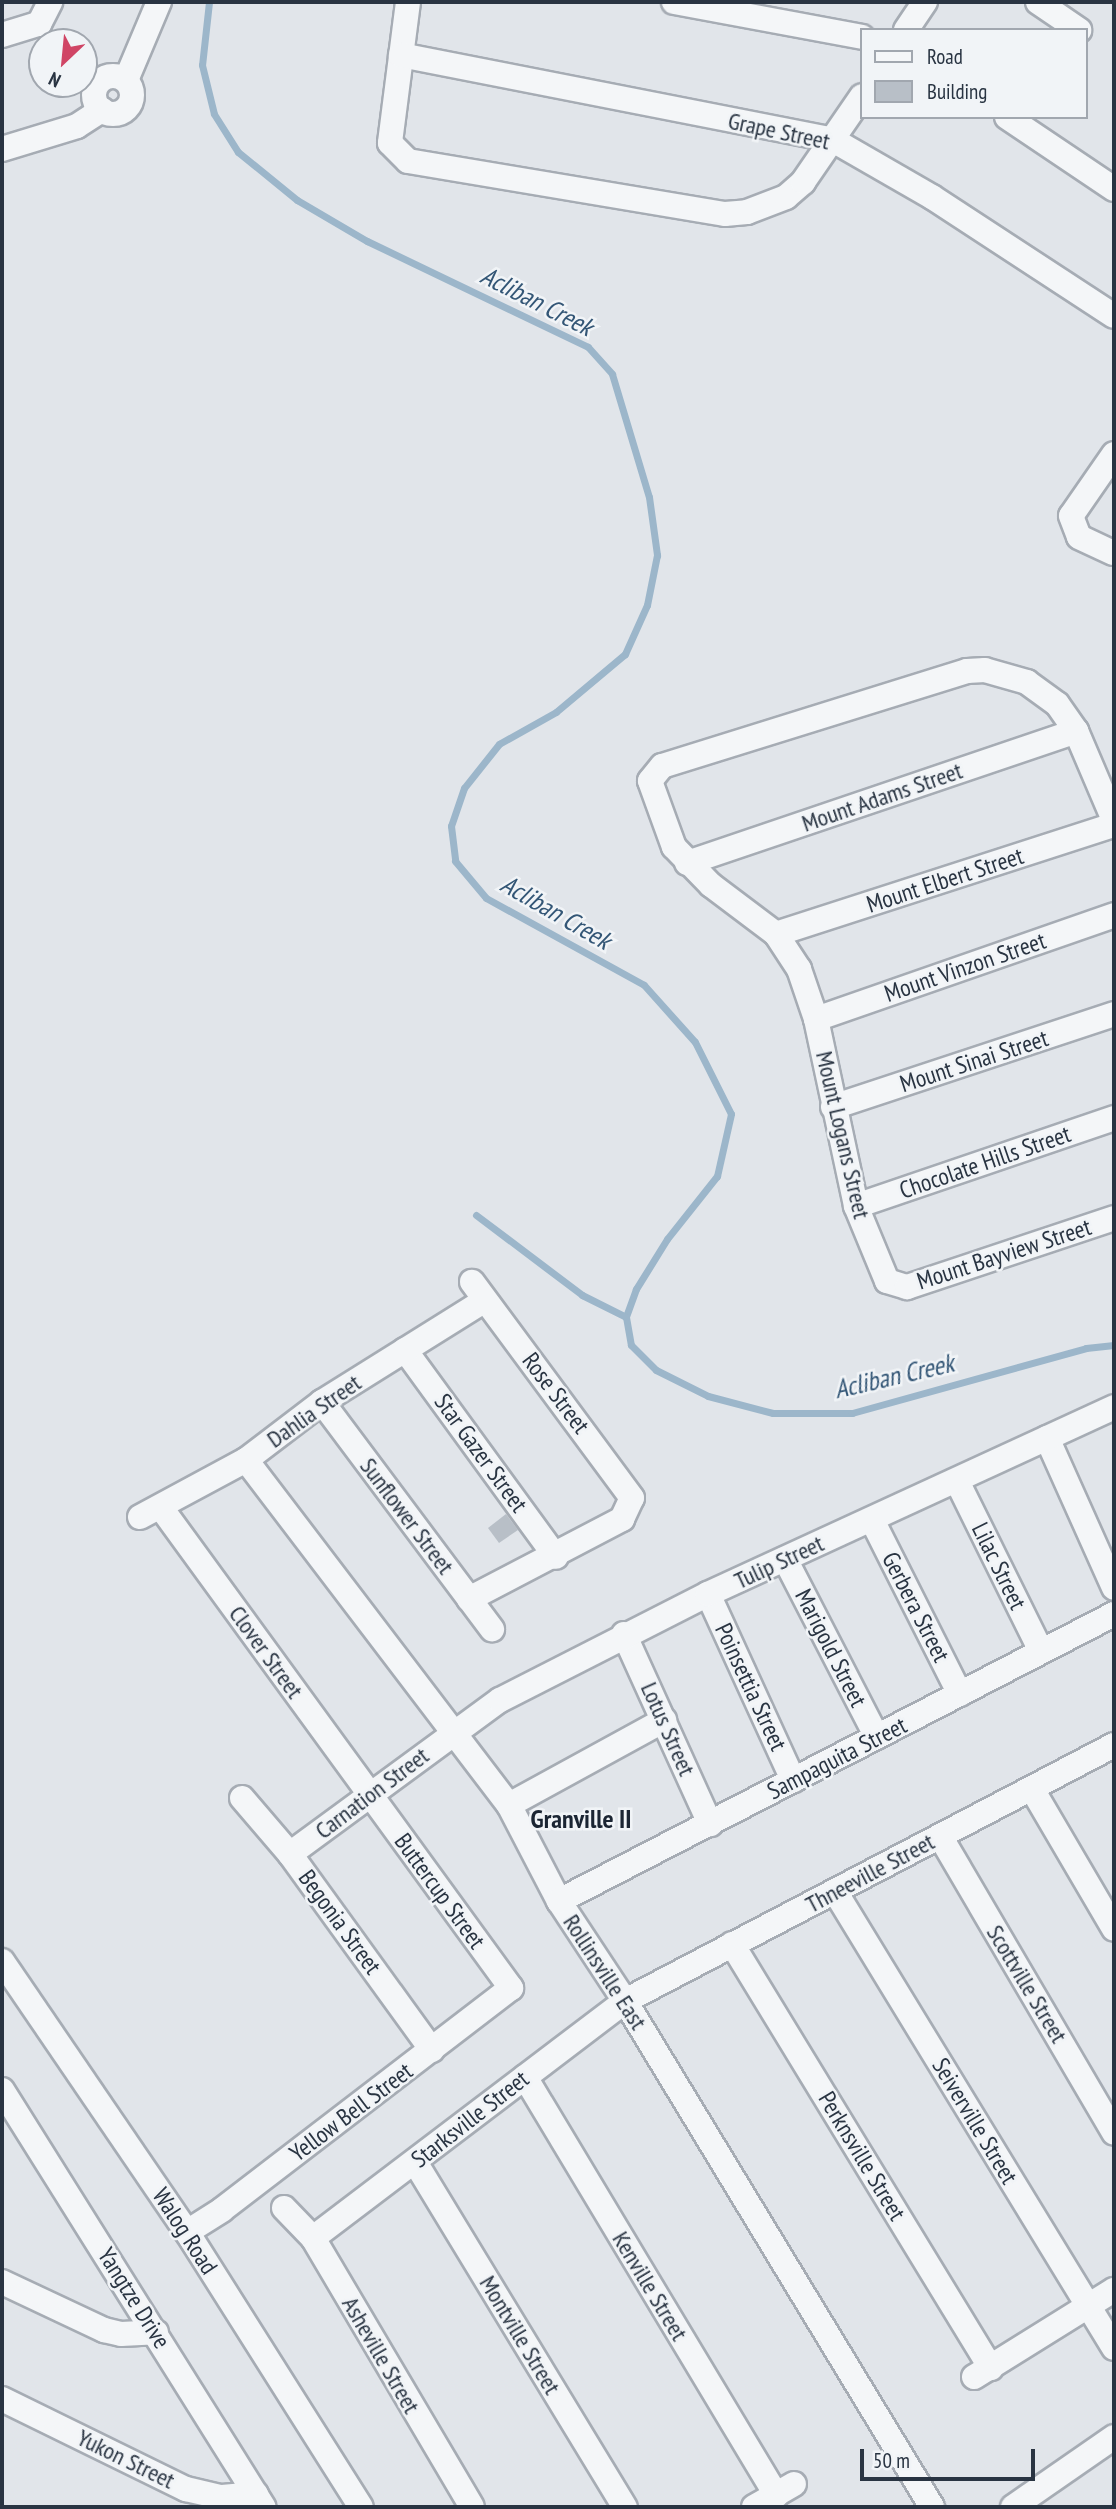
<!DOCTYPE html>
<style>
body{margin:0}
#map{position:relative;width:1116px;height:2509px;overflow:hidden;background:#e1e5ea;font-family:"PT Sans Narrow",sans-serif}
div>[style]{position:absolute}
.stream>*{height:7px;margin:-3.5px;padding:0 3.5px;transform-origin:3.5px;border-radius:3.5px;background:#9cb6ca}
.building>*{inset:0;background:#b8bfc7}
.roads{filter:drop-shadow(2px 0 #a6acb4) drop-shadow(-2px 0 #a6acb4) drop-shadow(0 2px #a6acb4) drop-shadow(0 -2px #a6acb4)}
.minor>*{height:24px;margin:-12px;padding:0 12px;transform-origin:12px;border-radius:12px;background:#f4f6f8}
.minor>.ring{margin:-12px;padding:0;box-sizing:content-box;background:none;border:24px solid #f4f6f8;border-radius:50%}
span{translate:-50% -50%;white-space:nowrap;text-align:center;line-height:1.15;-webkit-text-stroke:5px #f1f4f7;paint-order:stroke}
.street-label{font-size:24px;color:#293442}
.water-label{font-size:26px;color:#335676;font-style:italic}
.neighbourhood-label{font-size:26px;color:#1b2533;font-weight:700}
.frame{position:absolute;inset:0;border:4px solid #293442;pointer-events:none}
.legend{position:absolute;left:860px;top:28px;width:228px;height:91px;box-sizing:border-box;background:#f1f4f7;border:2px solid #a1a7af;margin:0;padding:9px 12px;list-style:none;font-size:21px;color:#293442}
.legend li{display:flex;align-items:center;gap:14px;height:35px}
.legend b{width:35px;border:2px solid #a1a7af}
.north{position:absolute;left:28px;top:28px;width:70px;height:70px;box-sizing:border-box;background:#f1f4f7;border:2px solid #a1a7af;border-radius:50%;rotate:206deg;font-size:19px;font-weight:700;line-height:28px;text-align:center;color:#293442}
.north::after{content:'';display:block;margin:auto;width:24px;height:32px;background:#d04565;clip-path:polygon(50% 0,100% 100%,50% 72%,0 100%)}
.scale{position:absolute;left:860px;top:2449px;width:175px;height:32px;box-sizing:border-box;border:4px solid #293442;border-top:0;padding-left:9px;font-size:21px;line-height:24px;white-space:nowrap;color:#293442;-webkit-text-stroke:5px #f1f4f7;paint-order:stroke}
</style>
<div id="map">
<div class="stream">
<div style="left:209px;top:2px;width:63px;rotate:96.3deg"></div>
<div style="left:202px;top:65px;width:50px;rotate:76.2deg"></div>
<div style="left:214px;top:114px;width:45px;rotate:57.7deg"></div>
<div style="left:238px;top:152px;width:76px;rotate:39.1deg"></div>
<div style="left:297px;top:200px;width:81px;rotate:30.4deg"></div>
<div style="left:367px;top:241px;width:245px;rotate:25.6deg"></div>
<div style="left:588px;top:347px;width:36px;rotate:48deg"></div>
<div style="left:612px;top:374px;width:128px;rotate:73.3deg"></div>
<div style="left:649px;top:497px;width:59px;rotate:82.1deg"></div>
<div style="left:657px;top:555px;width:51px;rotate:101.3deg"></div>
<div style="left:647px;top:605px;width:54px;rotate:114.2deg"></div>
<div style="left:625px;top:654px;width:90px;rotate:140deg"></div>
<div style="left:556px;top:712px;width:65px;rotate:150.7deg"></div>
<div style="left:499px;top:744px;width:56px;rotate:128.5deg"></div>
<div style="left:464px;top:788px;width:40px;rotate:108.9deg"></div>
<div style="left:451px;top:826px;width:35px;rotate:83deg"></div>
<div style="left:455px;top:861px;width:48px;rotate:50deg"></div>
<div style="left:486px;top:898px;width:180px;rotate:28.8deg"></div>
<div style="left:644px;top:985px;width:76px;rotate:48.2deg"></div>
<div style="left:695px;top:1042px;width:80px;rotate:63.4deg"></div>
<div style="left:731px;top:1114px;width:64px;rotate:102.7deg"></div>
<div style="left:717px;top:1176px;width:80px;rotate:128.4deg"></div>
<div style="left:667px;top:1239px;width:59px;rotate:121.8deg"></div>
<div style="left:636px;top:1289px;width:30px;rotate:110deg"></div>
<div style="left:626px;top:1317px;width:28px;rotate:80deg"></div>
<div style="left:631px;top:1345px;width:35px;rotate:45deg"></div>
<div style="left:656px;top:1370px;width:58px;rotate:26.6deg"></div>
<div style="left:708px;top:1396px;width:67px;rotate:14.7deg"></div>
<div style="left:773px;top:1413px;width:79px"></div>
<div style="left:852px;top:1413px;width:243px;rotate:-15.5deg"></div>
<div style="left:1086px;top:1348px;width:28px;rotate:-6deg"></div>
<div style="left:476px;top:1215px;width:133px;rotate:37deg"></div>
<div style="left:582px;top:1295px;width:49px;rotate:26.6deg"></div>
</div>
<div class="building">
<div style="clip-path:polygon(506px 1514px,518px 1530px,499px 1543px,488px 1528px)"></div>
</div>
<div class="roads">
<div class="minor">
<div style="left:408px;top:2px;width:142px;rotate:97.3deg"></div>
<div style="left:390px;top:143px;width:25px;rotate:45deg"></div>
<div style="left:408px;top:161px;width:321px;rotate:9.5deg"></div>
<div style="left:725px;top:214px;width:22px;rotate:-5deg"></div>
<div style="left:747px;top:212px;width:42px;rotate:-21deg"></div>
<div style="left:786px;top:197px;width:23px;rotate:-41deg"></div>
<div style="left:803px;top:182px;width:104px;rotate:-55.5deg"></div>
<div style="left:674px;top:2px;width:191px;rotate:10.5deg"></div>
<div style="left:1038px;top:2px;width:50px;rotate:34.3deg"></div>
<div style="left:906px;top:30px;width:34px;rotate:-56deg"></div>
<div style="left:2px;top:35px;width:39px;rotate:-17deg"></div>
<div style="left:39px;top:24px;width:25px;rotate:-63deg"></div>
<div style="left:401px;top:55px;width:440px;rotate:11.1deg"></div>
<div style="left:833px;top:140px;width:114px;rotate:29.9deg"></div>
<div style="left:932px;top:197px;width:217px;rotate:33.2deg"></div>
<div class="ring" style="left:94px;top:76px;width:14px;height:14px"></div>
<div style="left:126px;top:80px;width:85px;rotate:-67.1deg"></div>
<div style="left:1007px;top:117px;width:129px;rotate:33.9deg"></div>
<div style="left:2px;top:149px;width:78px;rotate:-17deg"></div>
<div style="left:77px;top:126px;width:30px;rotate:-33deg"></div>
<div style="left:1114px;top:454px;width:75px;rotate:124.7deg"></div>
<div style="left:1071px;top:516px;width:22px;rotate:69deg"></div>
<div style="left:1079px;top:537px;width:38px;rotate:25deg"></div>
<div style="left:1114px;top:820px;width:97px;rotate:-113.1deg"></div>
<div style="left:1076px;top:731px;width:33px;rotate:-125deg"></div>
<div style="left:1057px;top:704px;width:37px;rotate:-144deg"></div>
<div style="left:1027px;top:682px;width:44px;rotate:-164.1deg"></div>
<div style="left:985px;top:670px;width:18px;rotate:177deg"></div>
<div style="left:967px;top:671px;width:319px;rotate:162.7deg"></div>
<div style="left:662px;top:766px;width:19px;rotate:129deg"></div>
<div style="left:650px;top:781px;width:70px;rotate:70deg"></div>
<div style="left:674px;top:847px;width:53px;rotate:45.8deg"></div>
<div style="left:711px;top:885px;width:81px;rotate:37deg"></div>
<div style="left:776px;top:934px;width:42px;rotate:56.7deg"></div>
<div style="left:799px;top:969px;width:53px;rotate:71.2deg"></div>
<div style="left:816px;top:1019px;width:191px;rotate:77.9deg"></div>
<div style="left:856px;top:1206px;width:81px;rotate:67.5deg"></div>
<div style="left:887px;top:1281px;width:21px;rotate:17deg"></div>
<div style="left:907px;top:1287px;width:218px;rotate:-18.4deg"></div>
<div style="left:687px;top:863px;width:411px;rotate:-18.7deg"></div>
<div style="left:776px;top:934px;width:355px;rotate:-17.9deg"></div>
<div style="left:816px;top:1019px;width:316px;rotate:-19.2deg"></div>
<div style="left:833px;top:1107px;width:296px;rotate:-18.3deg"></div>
<div style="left:856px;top:1206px;width:273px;rotate:-18.8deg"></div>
<div style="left:405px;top:1350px;width:256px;rotate:53.9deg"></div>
<div style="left:322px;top:1402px;width:284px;rotate:53.2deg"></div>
<div style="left:1047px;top:1438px;width:164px;rotate:65.9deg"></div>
<div style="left:246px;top:1460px;width:434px;rotate:52.7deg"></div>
<div style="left:509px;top:1805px;width:108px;rotate:62.5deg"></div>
<div style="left:559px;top:1901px;width:120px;rotate:56.6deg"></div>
<div style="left:625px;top:2001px;width:592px;rotate:58.75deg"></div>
<div style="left:957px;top:1481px;width:190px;rotate:63.7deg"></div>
<div style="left:162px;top:1509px;width:593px;rotate:53.92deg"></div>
<div style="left:511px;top:1988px;width:364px;rotate:142.5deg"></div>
<div style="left:222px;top:2210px;width:41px;rotate:147.8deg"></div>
<div style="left:140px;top:1517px;width:120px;rotate:-28.3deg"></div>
<div style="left:246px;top:1460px;width:96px;rotate:-37.3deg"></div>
<div style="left:322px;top:1402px;width:192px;rotate:-32deg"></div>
<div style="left:872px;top:1520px;width:195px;rotate:63.2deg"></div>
<div style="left:785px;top:1559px;width:200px;rotate:62.7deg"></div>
<div style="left:708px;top:1594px;width:205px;rotate:65.4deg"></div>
<div style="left:469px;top:1599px;width:173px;rotate:-27.6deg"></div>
<div style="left:622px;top:1519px;width:23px;rotate:-65deg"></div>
<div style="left:632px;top:1498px;width:269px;rotate:-126.5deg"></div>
<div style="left:624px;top:1634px;width:209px;rotate:65.6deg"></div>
<div style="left:1032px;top:1789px;width:162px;rotate:59.6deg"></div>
<div style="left:242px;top:1798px;width:74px;rotate:49.4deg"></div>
<div style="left:290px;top:1854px;width:242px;rotate:54.1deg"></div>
<div style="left:509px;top:1805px;width:177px;rotate:-28.7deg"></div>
<div style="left:940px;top:1836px;width:344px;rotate:59.6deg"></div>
<div style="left:290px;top:1854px;width:260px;rotate:-36.3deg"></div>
<div style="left:500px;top:1700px;width:233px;rotate:-27deg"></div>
<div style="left:708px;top:1594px;width:447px;rotate:-24.7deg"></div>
<div style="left:836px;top:1893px;width:533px;rotate:58.58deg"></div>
<div style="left:559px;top:1901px;width:625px;rotate:-27.34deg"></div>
<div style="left:732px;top:1944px;width:497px;rotate:58.6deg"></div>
<div style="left:2px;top:1961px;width:328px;rotate:55.7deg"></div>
<div style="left:187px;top:2232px;width:325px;rotate:57.7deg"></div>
<div style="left:525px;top:2077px;width:488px;rotate:59deg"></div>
<div style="left:2px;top:2090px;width:492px;rotate:57.9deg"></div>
<div style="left:415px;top:2162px;width:404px;rotate:58.7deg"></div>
<div style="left:284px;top:2208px;width:42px;rotate:46deg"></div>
<div style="left:313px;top:2238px;width:312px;rotate:59.4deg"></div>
<div style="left:313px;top:2238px;width:392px;rotate:-37.2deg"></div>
<div style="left:625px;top:2001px;width:552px;rotate:-27.63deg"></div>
<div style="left:2px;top:2282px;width:113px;rotate:25.2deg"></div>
<div style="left:104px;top:2330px;width:17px;rotate:13deg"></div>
<div style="left:121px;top:2334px;width:35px;rotate:-3deg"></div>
<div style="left:974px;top:2377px;width:165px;rotate:-31.9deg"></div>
<div style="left:2px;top:2399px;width:205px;rotate:26.1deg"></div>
<div style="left:186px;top:2489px;width:37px;rotate:13deg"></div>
<div style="left:222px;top:2497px;width:34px;rotate:-5deg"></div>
<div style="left:754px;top:2507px;width:46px;rotate:-29.9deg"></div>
<div style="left:1013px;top:2507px;width:123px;rotate:-34.7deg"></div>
</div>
</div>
<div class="street-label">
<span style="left:779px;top:131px;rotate:12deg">Grape Street</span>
<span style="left:882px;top:797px;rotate:-19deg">Mount Adams Street</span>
<span style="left:945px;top:880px;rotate:-18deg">Mount Elbert Street</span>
<span style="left:965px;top:967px;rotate:-19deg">Mount Vinzon Street</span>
<span style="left:974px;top:1061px;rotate:-18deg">Mount Sinai Street</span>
<span style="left:843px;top:1135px;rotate:77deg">Mount Logans Street</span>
<span style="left:985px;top:1162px;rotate:-19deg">Chocolate Hills Street</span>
<span style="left:1004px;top:1254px;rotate:-18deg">Mount Bayview Street</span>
<span style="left:556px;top:1393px;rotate:53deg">Rose Street</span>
<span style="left:314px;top:1411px;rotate:-35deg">Dahlia Street</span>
<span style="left:481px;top:1453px;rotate:54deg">Star Gazer Street</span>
<span style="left:407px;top:1516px;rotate:53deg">Sunflower Street</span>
<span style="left:779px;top:1562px;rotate:-25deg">Tulip Street</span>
<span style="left:999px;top:1566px;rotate:64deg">Lilac Street</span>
<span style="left:916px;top:1607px;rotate:63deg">Gerbera Street</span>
<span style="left:831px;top:1648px;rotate:63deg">Marigold Street</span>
<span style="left:266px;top:1652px;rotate:54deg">Clover Street</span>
<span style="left:751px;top:1687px;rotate:65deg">Poinsettia Street</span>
<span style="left:668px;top:1729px;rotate:66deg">Lotus Street</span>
<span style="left:837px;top:1758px;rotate:-27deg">Sampaguita Street</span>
<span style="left:372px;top:1793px;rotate:-37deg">Carnation Street</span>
<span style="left:870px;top:1873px;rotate:-28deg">Thneeville Street</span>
<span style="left:440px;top:1891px;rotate:54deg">Buttercup Street</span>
<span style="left:340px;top:1922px;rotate:54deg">Begonia Street</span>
<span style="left:605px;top:1972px;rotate:57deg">Rollinsville East</span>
<span style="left:1027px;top:1984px;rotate:59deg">Scottville Street</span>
<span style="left:351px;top:2112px;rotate:-37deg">Yellow Bell Street</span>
<span style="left:470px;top:2119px;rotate:-38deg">Starksville Street</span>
<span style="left:975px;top:2121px;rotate:59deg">Seiverville Street</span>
<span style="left:862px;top:2156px;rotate:59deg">Perknsville Street</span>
<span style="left:185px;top:2231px;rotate:57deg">Walog Road</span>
<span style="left:650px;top:2286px;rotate:59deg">Kenville Street</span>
<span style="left:134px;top:2298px;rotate:58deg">Yangtze Drive</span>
<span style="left:520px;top:2335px;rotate:59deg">Montville Street</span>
<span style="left:381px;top:2355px;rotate:60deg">Asheville Street</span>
<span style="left:126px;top:2459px;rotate:26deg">Yukon Street</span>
</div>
<div class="water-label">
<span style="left:537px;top:301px;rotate:27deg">Acliban Creek</span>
<span style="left:556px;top:912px;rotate:30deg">Acliban Creek</span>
<span style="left:894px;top:1376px;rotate:-13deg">Acliban Creek</span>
</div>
<div class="neighbourhood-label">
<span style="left:581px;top:1819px">Granville II</span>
</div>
<div class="frame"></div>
<ul class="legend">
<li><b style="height:9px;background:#f4f6f8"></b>Road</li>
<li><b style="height:19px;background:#b8bfc7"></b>Building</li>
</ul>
<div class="north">N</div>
<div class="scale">50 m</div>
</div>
